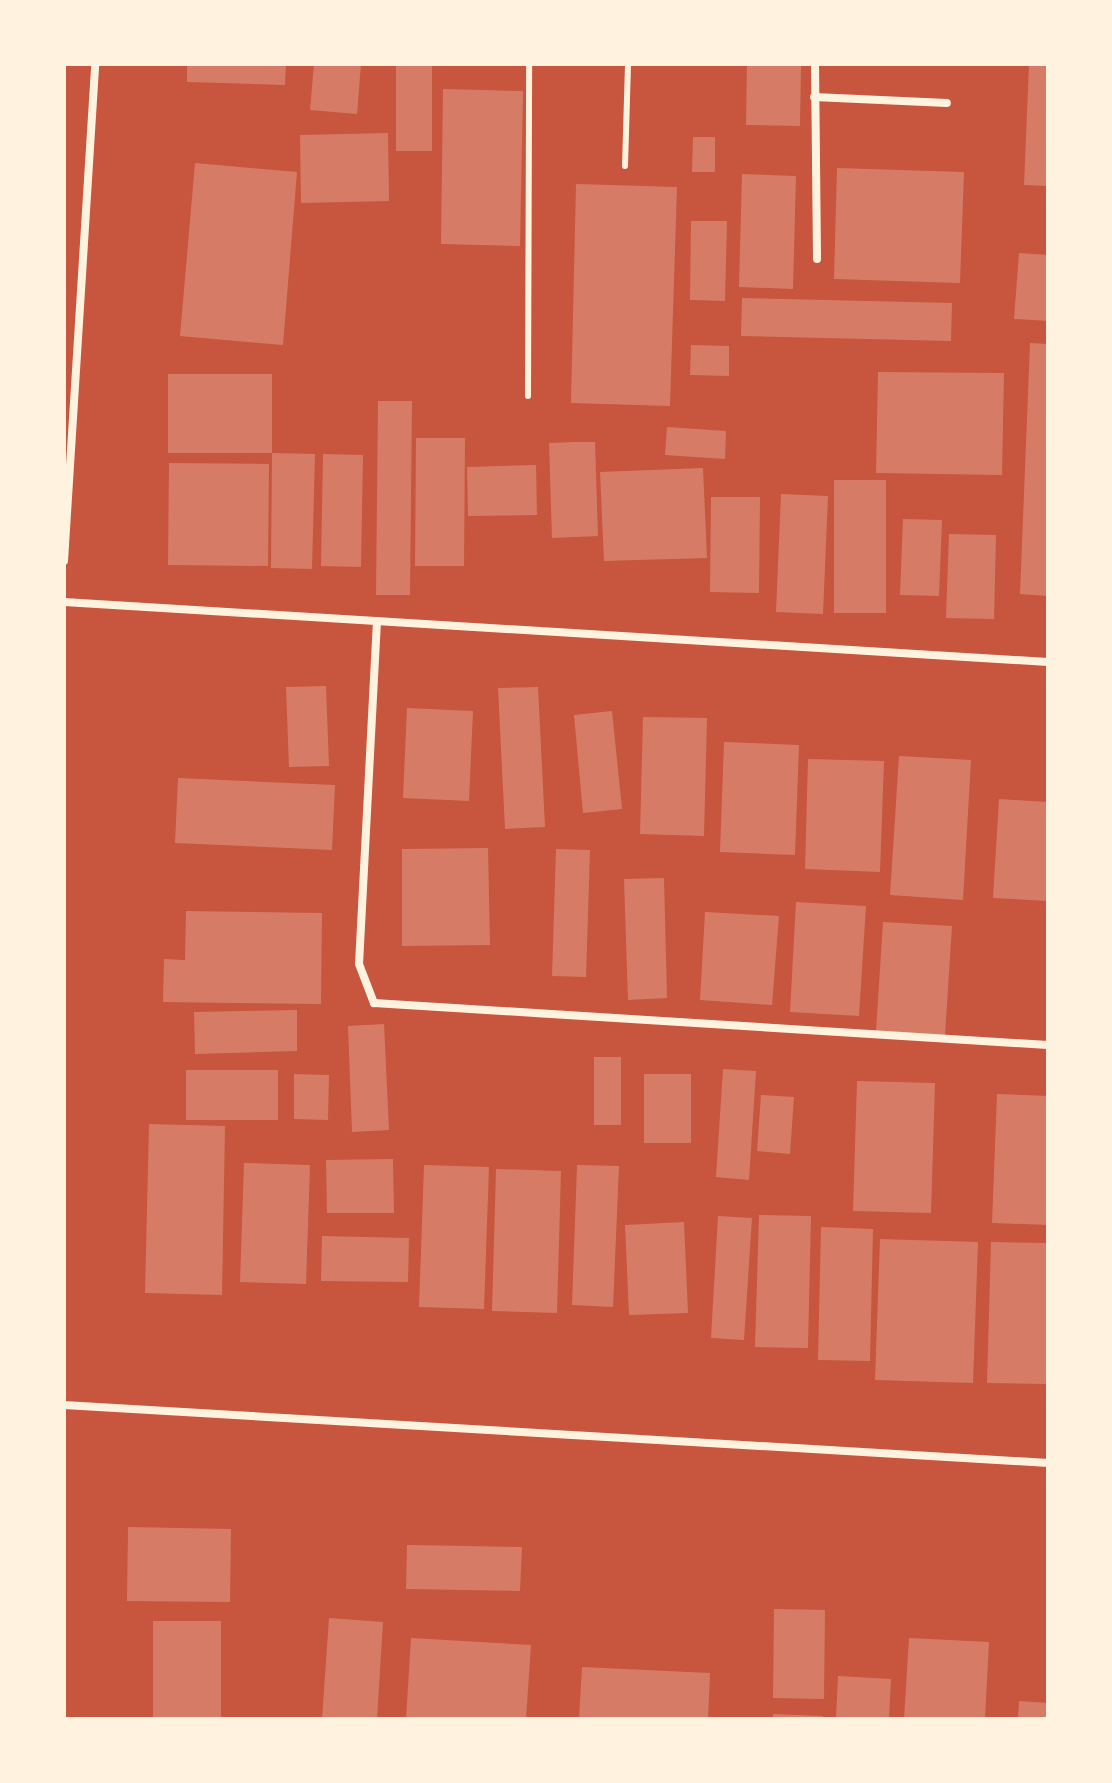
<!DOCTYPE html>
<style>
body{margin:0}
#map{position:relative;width:1112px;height:1783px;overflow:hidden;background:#c8553d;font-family:"Source Sans 3",sans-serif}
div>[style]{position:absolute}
.building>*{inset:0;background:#d67c66}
.service>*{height:6px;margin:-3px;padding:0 3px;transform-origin:3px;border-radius:3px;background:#fff3e0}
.minor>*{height:8px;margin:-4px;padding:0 4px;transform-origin:4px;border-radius:4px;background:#fff3e0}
span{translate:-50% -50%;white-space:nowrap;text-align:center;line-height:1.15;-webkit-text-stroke:6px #fff3e0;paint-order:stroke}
.frame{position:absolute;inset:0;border:66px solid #fff3e0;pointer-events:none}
</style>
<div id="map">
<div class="building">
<div style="clip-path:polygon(187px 64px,286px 64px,285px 85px,187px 82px)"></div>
<div style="clip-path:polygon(314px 64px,361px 64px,357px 114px,310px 110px)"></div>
<div style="clip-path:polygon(396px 64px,432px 64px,432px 151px,396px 151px)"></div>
<div style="clip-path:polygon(747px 64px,801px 64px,800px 126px,746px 125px)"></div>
<div style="clip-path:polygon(1029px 64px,1048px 64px,1048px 186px,1024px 185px)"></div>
<div style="clip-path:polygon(443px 89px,523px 91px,520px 246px,441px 244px)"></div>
<div style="clip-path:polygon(388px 133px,389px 201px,301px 203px,300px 135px)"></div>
<div style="clip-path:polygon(693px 137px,715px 137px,715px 172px,692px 172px)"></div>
<div style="clip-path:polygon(195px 163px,297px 172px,283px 345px,180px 336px)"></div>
<div style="clip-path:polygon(837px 168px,964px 172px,960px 283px,834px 279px)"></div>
<div style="clip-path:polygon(742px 174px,796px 176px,793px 289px,739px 287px)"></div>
<div style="clip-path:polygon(576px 184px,677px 187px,670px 406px,571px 403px)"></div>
<div style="clip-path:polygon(691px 221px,727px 221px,725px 301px,690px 300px)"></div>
<div style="clip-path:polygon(1019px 253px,1048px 255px,1048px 321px,1014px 319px)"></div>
<div style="clip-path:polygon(742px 298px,952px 303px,951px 341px,741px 336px)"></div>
<div style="clip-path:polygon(1030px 343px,1048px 344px,1048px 596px,1020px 594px)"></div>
<div style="clip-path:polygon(691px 345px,729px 346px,729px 376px,690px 375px)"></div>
<div style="clip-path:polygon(878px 372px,1004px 373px,1002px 475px,876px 473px)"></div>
<div style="clip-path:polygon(168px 374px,272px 374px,272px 453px,168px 453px)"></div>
<div style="clip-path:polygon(378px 401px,412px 401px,410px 595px,376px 595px)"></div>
<div style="clip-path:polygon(667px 427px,726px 431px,725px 459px,665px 455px)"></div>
<div style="clip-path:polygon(416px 438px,465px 438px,464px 566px,415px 566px)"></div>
<div style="clip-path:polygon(574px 442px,595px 442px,598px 536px,552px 538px,549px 443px)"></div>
<div style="clip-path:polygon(272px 453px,315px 454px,312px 569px,271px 568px)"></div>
<div style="clip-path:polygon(323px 454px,363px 455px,361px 567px,321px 566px)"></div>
<div style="clip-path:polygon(169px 463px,269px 464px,268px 566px,168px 565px)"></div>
<div style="clip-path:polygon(536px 465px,537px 515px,468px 516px,467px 467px)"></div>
<div style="clip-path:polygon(703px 468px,707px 558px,604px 561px,600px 472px)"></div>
<div style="clip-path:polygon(834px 480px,886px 480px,886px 613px,834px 613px)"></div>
<div style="clip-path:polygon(781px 494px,828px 496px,823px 614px,776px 612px)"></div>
<div style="clip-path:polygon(711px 497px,760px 497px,759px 593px,710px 592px)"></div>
<div style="clip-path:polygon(903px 519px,942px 520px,939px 596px,900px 595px)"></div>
<div style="clip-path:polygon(949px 534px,996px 535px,994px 619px,946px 618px)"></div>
<div style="clip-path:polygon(326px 686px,329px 766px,289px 767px,286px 687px)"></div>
<div style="clip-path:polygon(538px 687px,545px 827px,505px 829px,498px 688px)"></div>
<div style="clip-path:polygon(407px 708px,473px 711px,469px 801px,403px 798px)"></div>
<div style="clip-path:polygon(612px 711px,622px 809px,583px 813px,574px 715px)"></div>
<div style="clip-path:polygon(643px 717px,707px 718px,704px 836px,640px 834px)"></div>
<div style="clip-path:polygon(724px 742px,799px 745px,795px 855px,720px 852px)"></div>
<div style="clip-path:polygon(899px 756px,971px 760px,963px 900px,890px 895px)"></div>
<div style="clip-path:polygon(808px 759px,884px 761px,880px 872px,805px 869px)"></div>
<div style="clip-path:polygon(178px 778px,335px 785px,332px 850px,175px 843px)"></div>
<div style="clip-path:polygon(999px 799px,1048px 802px,1048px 901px,993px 898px)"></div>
<div style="clip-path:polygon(488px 848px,490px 945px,402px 946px,402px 849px)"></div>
<div style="clip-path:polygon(556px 849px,590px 850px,586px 977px,552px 976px)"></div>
<div style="clip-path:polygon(664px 878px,667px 998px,628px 1000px,624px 879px)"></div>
<div style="clip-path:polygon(796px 902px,866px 906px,859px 1016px,790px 1012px)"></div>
<div style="clip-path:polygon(186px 911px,322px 913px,321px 1004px,163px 1002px,164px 959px,185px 960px)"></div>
<div style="clip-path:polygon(705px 912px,779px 916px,772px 1005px,700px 1000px)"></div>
<div style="clip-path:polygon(883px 922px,952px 926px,945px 1035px,876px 1031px)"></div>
<div style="clip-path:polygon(297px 1010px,297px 1051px,195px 1054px,194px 1012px)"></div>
<div style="clip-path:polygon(384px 1024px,389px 1130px,352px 1132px,348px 1026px)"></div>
<div style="clip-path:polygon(594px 1057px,621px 1057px,621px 1125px,594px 1125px)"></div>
<div style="clip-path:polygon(723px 1069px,756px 1071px,749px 1180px,716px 1177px)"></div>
<div style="clip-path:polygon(186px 1070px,278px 1070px,278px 1120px,186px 1120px)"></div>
<div style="clip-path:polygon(294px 1074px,329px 1075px,328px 1120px,294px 1119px)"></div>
<div style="clip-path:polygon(644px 1074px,691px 1074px,691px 1143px,644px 1143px)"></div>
<div style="clip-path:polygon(857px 1081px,935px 1083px,931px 1213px,853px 1211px)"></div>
<div style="clip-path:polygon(997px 1094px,1048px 1096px,1048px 1225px,992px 1223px)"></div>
<div style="clip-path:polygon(761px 1095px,794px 1097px,790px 1154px,757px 1151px)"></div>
<div style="clip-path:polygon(149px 1124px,225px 1126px,222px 1295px,145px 1293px)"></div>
<div style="clip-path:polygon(393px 1159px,394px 1213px,327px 1213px,326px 1160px)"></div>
<div style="clip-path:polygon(244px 1163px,310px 1165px,306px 1284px,240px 1282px)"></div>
<div style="clip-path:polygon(424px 1165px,489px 1167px,484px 1309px,419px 1307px)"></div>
<div style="clip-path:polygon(577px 1165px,619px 1166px,613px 1307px,572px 1305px)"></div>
<div style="clip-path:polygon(496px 1169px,561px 1171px,557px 1313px,492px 1311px)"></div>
<div style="clip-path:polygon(759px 1215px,811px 1216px,808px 1348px,755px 1347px)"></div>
<div style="clip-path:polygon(718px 1216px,752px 1218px,744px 1340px,711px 1338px)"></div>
<div style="clip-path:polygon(684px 1222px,688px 1313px,629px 1315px,625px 1225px)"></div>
<div style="clip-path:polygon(821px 1227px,873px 1229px,870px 1361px,818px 1360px)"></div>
<div style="clip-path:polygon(322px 1236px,409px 1238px,408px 1282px,321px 1281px)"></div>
<div style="clip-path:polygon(880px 1239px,978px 1242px,973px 1383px,875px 1380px)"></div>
<div style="clip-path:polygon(991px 1242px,1048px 1243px,1048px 1384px,987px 1383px)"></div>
<div style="clip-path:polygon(128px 1527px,231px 1529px,230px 1602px,127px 1601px)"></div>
<div style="clip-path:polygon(407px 1545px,522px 1547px,520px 1591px,406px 1589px)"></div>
<div style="clip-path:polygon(774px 1609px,825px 1610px,824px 1699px,773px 1698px)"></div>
<div style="clip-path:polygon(329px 1618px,383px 1622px,377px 1719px,322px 1719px)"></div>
<div style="clip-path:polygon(153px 1621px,221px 1621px,221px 1719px,153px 1719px)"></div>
<div style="clip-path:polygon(411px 1638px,531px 1645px,526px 1719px,406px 1719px)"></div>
<div style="clip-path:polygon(909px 1638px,989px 1642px,985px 1719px,904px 1719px)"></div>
<div style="clip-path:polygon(582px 1667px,710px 1673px,708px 1719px,579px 1719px)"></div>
<div style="clip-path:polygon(838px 1676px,891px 1679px,889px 1719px,836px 1719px)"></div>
<div style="clip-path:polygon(1019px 1701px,1048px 1703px,1048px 1719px,1018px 1719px)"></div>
<div style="clip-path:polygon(773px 1714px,823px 1716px,823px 1719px,773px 1719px)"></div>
</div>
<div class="service">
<div style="left:625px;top:166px;width:102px;rotate:-88.3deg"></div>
<div style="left:528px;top:396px;width:332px;rotate:-89.8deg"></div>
</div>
<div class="minor">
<div style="left:815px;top:64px;width:195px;rotate:89.4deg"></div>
<div style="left:814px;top:97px;width:133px;rotate:2.6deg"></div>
<div style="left:64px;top:561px;width:498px;rotate:-86.4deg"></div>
<div style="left:64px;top:602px;width:986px;rotate:3.49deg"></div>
<div style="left:377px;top:621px;width:343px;rotate:93deg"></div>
<div style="left:359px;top:964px;width:42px;rotate:69deg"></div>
<div style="left:374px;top:1003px;width:675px;rotate:3.57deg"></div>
<div style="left:64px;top:1405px;width:986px;rotate:3.37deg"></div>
</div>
<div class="frame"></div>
</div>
